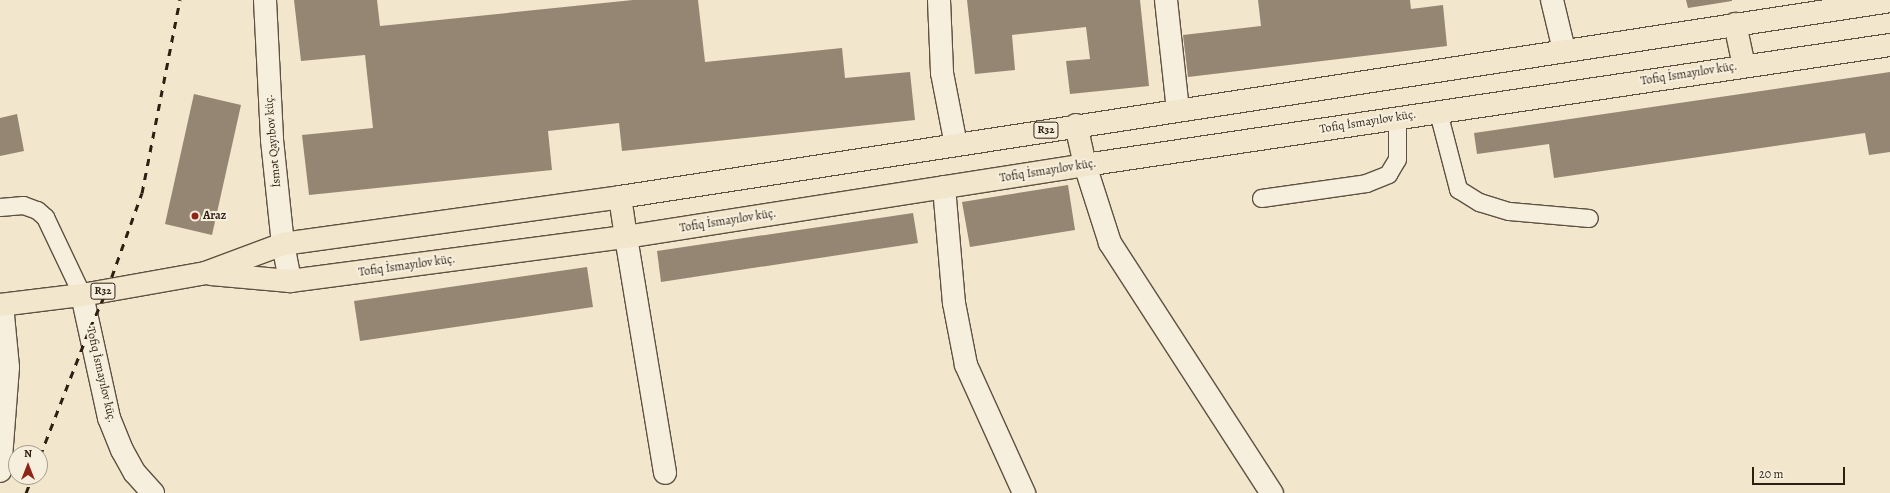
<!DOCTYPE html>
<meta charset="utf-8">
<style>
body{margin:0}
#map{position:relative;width:1890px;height:493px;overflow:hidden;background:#f2e6cc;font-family:Alegreya,serif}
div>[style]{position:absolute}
.building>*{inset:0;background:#948673}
.roads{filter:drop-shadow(1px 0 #5f5141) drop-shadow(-1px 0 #5f5141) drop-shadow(0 1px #5f5141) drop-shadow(0 -1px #5f5141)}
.service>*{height:17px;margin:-8.5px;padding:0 8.5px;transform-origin:8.5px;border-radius:8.5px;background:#f7efde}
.minor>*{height:22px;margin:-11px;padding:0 11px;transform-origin:11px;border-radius:11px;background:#f7efde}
.secondary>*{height:22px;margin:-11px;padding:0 11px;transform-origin:11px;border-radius:11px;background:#f7efde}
.primary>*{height:22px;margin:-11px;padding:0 11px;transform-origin:11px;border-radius:11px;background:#f2e6cc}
.rail>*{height:3px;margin-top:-1.5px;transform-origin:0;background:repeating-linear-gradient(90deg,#2e1f13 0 7px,transparent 0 14px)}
.dots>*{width:11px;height:11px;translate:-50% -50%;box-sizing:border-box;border:2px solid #f7efde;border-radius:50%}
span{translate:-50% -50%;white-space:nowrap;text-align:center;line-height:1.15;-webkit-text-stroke:4px #f7efde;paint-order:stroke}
.shield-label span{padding:1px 3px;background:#f7efde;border:1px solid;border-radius:3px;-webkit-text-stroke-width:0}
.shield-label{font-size:11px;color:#2e1f13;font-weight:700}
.street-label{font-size:12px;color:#2e1f13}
.poi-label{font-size:12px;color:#2e1f13;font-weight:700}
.left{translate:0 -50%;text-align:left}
.north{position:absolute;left:8px;top:445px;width:40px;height:40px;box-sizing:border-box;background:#f7efde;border:1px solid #a79c8d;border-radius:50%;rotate:0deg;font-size:11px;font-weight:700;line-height:16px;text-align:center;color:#2e1f13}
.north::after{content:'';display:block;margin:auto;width:14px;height:18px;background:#8f2418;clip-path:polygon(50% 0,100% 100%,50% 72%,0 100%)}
.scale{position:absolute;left:1752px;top:467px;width:93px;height:18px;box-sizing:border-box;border:2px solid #2e1f13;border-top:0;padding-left:5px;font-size:12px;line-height:14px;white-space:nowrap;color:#2e1f13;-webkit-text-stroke:3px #f7efde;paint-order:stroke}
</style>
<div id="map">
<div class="building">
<div style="clip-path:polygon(294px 0,377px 0,380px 26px,633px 0,698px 0,705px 62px,842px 48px,845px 78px,910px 72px,915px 120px,622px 151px,619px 123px,548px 131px,552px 170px,309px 195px,302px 135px,373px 128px,365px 55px,301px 61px)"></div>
<div style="clip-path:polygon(967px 0,1140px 0,1149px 86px,1070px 94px,1066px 61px,1090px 59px,1086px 27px,1012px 35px,1015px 70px,975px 74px)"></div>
<div style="clip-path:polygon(1258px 0,1410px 0,1411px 9px,1443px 5px,1447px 46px,1188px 77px,1183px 35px,1261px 26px)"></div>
<div style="clip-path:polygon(1686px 0,1732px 0,1732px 1px,1688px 8px)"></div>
<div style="clip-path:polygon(1890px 72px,1890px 152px,1869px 155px,1865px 133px,1554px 178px,1549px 144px,1477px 154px,1474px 133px)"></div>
<div style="clip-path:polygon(194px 94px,241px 105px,212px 235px,165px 224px)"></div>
<div style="clip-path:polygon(17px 114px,24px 151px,0 156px,0 118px)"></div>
<div style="clip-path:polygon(1068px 185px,1075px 230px,970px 247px,962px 202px)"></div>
<div style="clip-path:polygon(913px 213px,918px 243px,661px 282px,657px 251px)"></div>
<div style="clip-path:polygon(587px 267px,593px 307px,360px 341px,354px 301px)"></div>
</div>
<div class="roads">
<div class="service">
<div style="left:1438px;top:112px;width:80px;rotate:75.4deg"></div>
<div style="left:1458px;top:189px;width:25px;rotate:32deg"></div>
<div style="left:1479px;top:202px;width:31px;rotate:17deg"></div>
<div style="left:1509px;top:211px;width:80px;rotate:5deg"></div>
<div style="left:1261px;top:198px;width:106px;rotate:-8.1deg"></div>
<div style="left:1366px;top:183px;width:24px;rotate:-22deg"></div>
<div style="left:1388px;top:174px;width:17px;rotate:-59deg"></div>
<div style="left:1397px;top:159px;width:41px;rotate:-90deg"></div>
<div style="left:0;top:207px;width:23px;rotate:-5deg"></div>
<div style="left:23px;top:205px;width:15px;rotate:20deg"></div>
<div style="left:37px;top:210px;width:11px;rotate:41deg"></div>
<div style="left:45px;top:217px;width:86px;rotate:64.6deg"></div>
</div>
<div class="minor">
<div style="left:939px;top:0;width:73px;rotate:87.6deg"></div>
<div style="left:942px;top:73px;width:73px;rotate:79deg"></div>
<div style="left:1166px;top:0;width:111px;rotate:83.8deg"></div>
<div style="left:1552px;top:0;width:51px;rotate:76.5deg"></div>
<div style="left:1085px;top:165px;width:82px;rotate:72.2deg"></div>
<div style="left:1110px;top:243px;width:298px;rotate:57.1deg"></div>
<div style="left:944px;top:187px;width:116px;rotate:85.1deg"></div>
<div style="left:954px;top:303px;width:63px;rotate:79deg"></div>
<div style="left:966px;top:365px;width:141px;rotate:65.6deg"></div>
<div style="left:626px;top:237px;width:239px;rotate:80.6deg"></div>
<div style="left:82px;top:295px;width:126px;rotate:77.6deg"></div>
<div style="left:109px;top:418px;width:35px;rotate:68deg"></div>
<div style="left:122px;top:450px;width:26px;rotate:61deg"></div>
<div style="left:135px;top:473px;width:27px;rotate:48deg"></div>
<div style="left:0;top:471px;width:104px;rotate:-85.6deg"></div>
<div style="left:8px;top:367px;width:62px;rotate:-95.5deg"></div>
</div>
<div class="secondary">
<div style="left:265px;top:0;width:140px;rotate:87.1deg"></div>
<div style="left:272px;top:140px;width:105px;rotate:84deg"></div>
<div style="left:283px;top:244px;width:38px;rotate:79deg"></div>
</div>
<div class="primary">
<div style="left:1735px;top:24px;width:43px;rotate:77.9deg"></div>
<div style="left:1076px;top:125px;width:41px;rotate:77.3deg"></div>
<div style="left:620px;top:197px;width:40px;rotate:81.5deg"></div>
<div style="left:211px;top:274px;width:79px;rotate:5.1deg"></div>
<div style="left:290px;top:281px;width:339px;rotate:-7.5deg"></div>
<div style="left:626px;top:237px;width:465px;rotate:-8.9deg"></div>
<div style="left:1085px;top:165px;width:814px;rotate:-8.48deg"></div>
<div style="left:0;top:305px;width:83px;rotate:-7deg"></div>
<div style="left:82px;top:295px;width:125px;rotate:-10.1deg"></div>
<div style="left:205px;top:273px;width:83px;rotate:-20.4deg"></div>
<div style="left:283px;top:244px;width:340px;rotate:-7.9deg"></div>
<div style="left:620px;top:197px;width:1285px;rotate:-8.77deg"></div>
</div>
</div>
<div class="rail">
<div style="left:40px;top:456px;width:137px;rotate:-68.7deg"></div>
<div style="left:90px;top:328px;width:42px;rotate:-65.9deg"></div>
<div style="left:107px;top:290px;width:103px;rotate:-70.2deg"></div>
<div style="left:142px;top:193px;width:197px;rotate:-78.9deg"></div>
<div style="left:26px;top:493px;width:17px;rotate:-69deg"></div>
</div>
<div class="dots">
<div style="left:195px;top:216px;background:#8f2418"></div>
</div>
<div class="shield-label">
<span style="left:1046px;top:130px">R32</span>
<span style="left:103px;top:291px">R32</span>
</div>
<div class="street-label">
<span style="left:1689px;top:74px;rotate:-9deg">Tofiq İsmayılov küç.</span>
<span style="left:1368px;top:122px;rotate:-9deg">Tofiq İsmayılov küç.</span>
<span style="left:273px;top:141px;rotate:-95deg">İsmət Qayıbov küç.</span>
<span style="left:1048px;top:171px;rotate:-9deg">Tofiq İsmayılov küç.</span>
<span style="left:728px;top:221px;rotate:-9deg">Tofiq İsmayılov küç.</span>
<span style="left:407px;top:266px;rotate:-8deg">Tofiq İsmayılov küç.</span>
<span style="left:101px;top:375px;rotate:77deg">Tofiq İsmayılov küç.</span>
</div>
<div class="poi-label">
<span class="left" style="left:203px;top:216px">Araz</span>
</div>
<div class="north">N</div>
<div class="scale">20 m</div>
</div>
